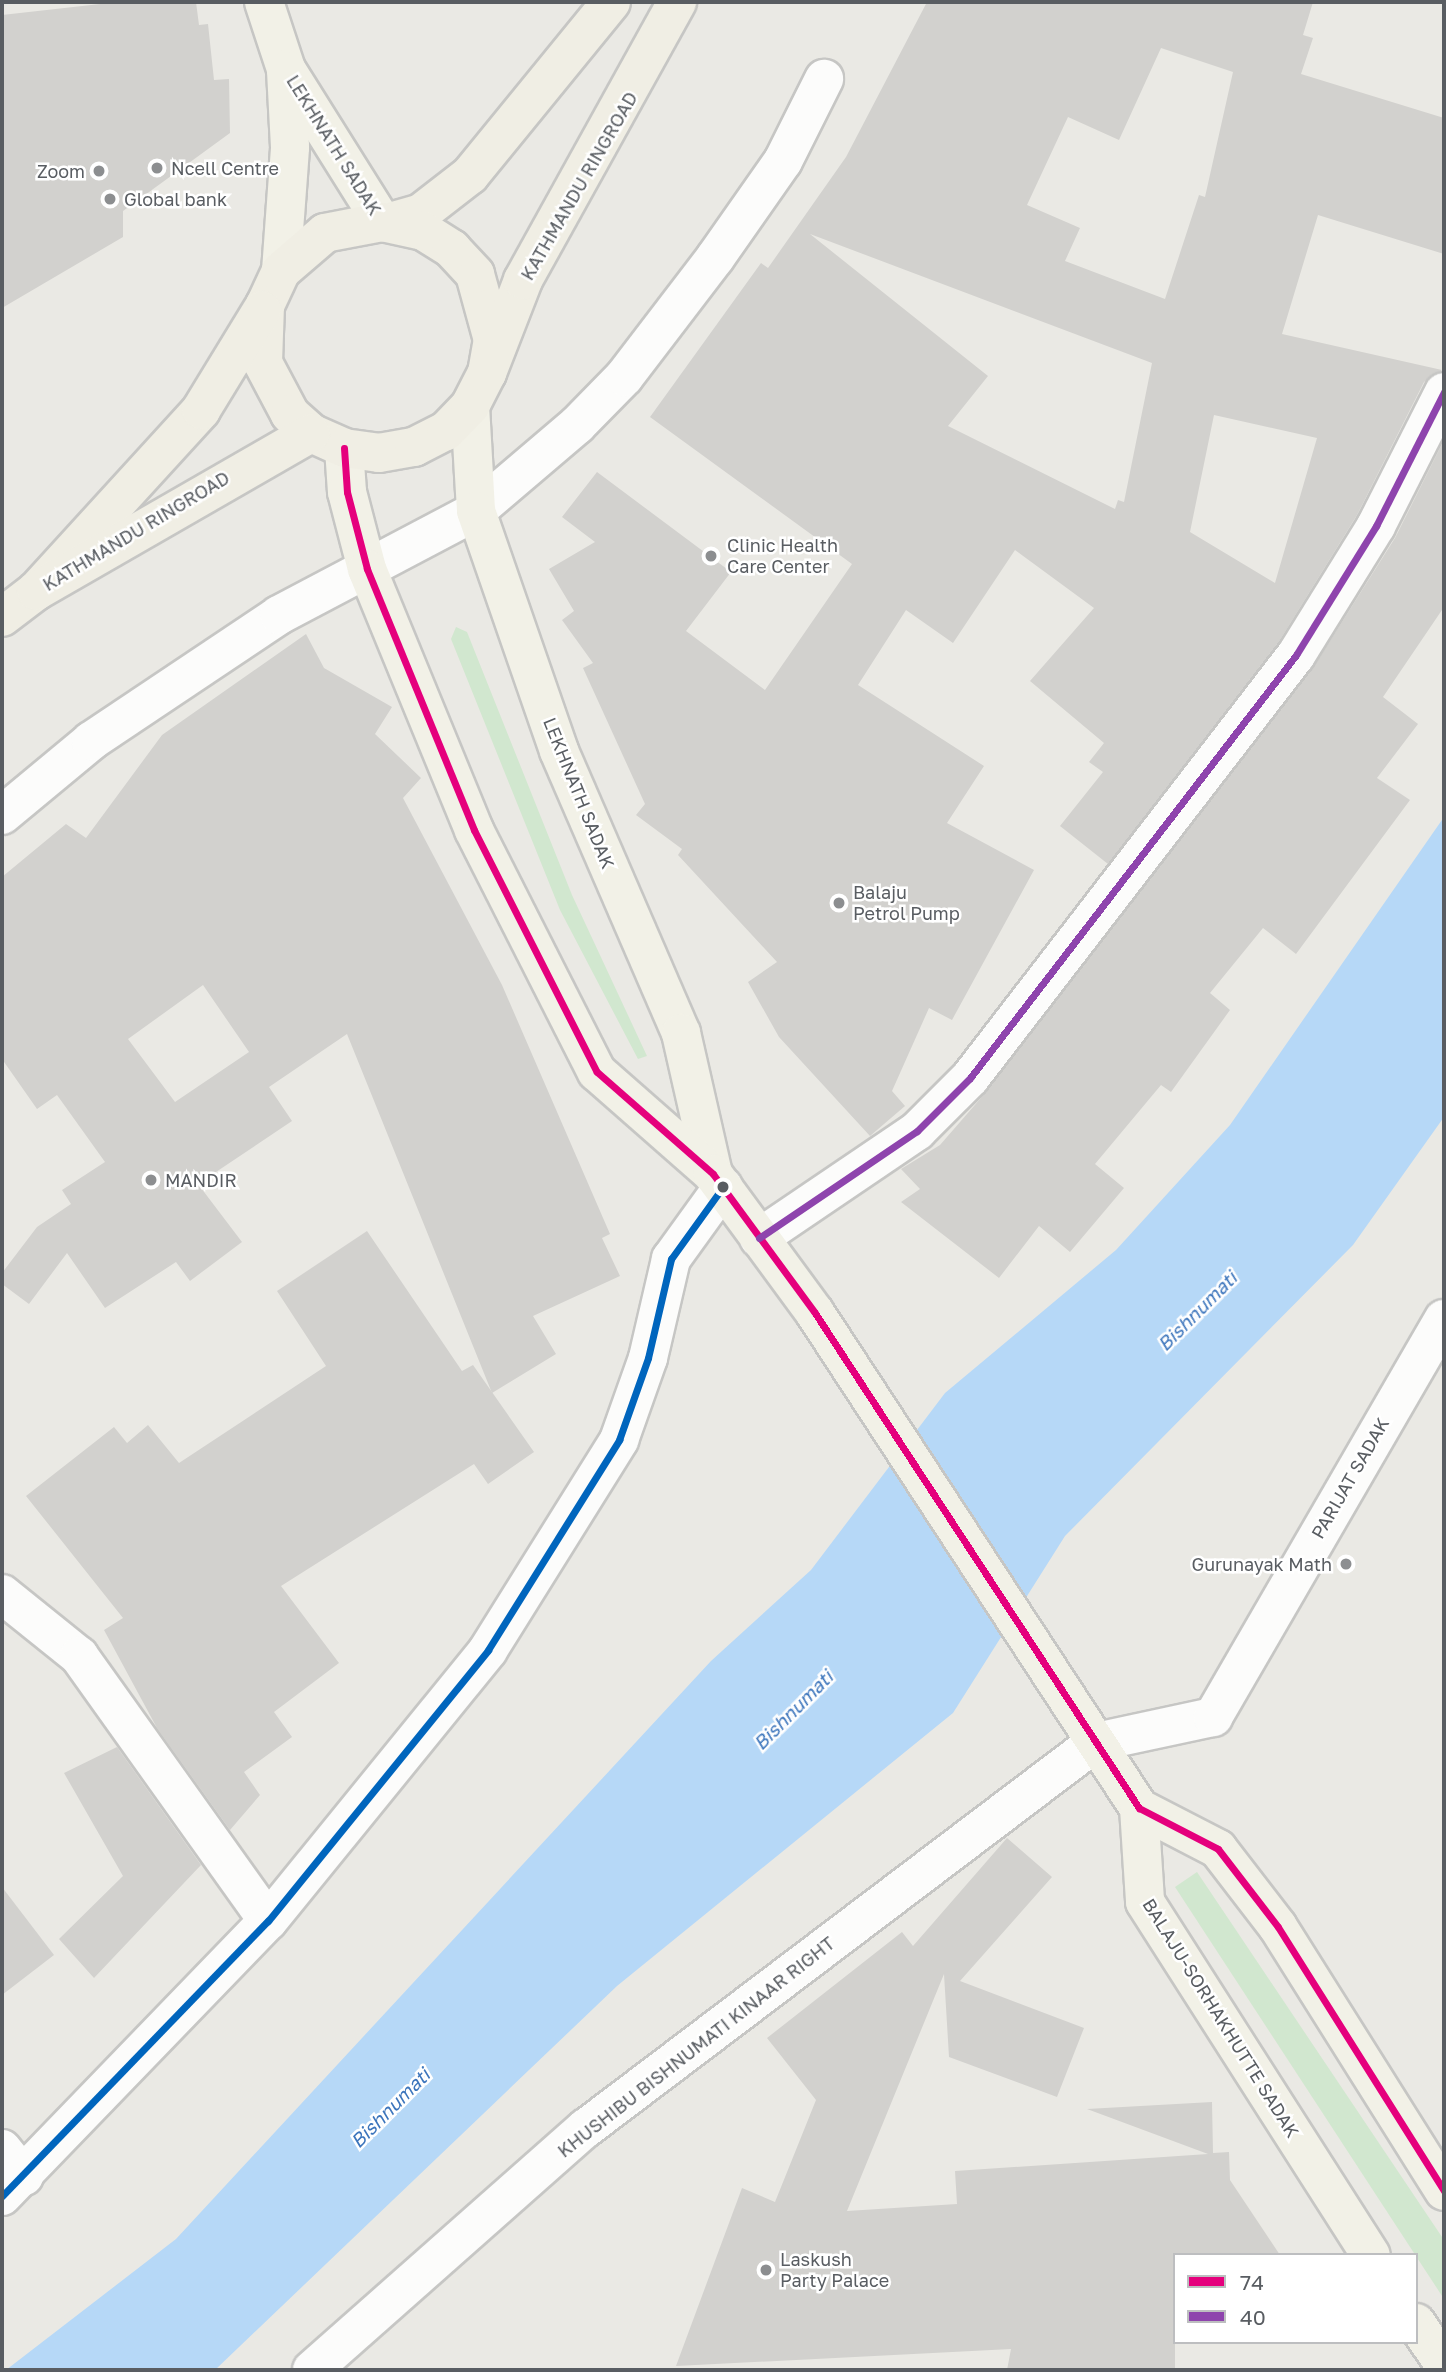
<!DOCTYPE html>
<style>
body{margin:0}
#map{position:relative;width:1446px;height:2372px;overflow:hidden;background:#eae9e4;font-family:"Golos Text",sans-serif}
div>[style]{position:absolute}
.green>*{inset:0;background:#d1e7cf}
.water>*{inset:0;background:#b6d8f7}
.building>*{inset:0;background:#d2d1ce}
.roads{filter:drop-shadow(2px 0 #c6c6c4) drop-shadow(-2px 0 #c6c6c4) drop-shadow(0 2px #c6c6c4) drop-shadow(0 -2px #c6c6c4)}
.minor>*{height:38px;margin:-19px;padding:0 19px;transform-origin:19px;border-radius:19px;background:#fcfcfb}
.tertiary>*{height:38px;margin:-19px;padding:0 19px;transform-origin:19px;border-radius:19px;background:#fcfcfb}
.secondary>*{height:38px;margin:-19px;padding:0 19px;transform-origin:19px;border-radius:19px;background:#fcfcfb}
.primary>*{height:38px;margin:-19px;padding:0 19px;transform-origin:19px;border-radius:19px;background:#f2f1e7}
.trunk>*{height:38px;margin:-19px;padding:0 19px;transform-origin:19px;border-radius:19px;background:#f0eee4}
.bus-1>*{height:7px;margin:-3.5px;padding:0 3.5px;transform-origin:3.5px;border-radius:3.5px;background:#e5007d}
.bus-2>*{height:7px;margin:-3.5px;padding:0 3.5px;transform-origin:3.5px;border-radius:3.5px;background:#8e44ad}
.bus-3>*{height:7px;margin:-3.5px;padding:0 3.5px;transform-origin:3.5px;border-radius:3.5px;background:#0065bd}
.dots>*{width:19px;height:19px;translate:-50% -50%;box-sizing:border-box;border:4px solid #fff;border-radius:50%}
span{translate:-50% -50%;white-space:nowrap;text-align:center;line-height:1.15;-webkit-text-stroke:5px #fff;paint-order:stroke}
.street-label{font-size:18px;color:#595d62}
.poi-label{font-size:18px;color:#595d62}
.left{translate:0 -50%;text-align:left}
.right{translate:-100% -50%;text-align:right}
.water-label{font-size:19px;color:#3c75bc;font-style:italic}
.frame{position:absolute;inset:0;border:4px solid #595d62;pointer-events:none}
.legend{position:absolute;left:1173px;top:2253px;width:245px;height:91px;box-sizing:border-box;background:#fff;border:2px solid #bdbec0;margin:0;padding:9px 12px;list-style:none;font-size:21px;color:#595d62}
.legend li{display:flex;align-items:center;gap:14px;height:35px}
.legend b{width:35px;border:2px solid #bdbec0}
</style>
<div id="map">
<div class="green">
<div style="clip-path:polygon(456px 627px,467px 632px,572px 895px,647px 1056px,638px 1059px,560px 910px,451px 639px)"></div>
<div style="clip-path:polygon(1197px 1872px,1444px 2240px,1444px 2299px,1175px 1887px)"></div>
</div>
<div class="water">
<div style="clip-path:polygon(1444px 817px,1444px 1117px,1353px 1245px,1065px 1536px,953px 1713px,617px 1986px,215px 2370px,6px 2370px,176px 2239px,711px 1661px,811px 1570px,945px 1393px,1116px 1250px,1230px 1125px)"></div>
</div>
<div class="building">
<div style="clip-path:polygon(118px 2px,196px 2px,199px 25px,208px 24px,214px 80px,229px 79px,230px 133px,123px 211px,123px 237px,2px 308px,2px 15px)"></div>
<div style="clip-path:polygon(evenodd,927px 2px,1313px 2px,1303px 35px,1313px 38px,1301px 74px,1444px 118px,1444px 254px,1318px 215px,1282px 334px,1442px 370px,1424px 382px,1357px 515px,1278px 643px,1108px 864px,1060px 826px,1103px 772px,1089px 762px,1104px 743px,1030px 681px,1094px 608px,1015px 550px,953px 643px,906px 610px,858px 685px,984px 766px,947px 823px,1034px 870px,952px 1020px,929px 1008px,892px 1091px,905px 1106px,870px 1136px,779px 1037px,748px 982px,777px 962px,678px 855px,682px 849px,636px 815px,645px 804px,583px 668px,593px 663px,562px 620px,574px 611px,549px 569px,595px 542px,562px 517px,597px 472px,731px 572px,686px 631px,765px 690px,852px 564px,650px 417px,761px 263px,768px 268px,846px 157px,927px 2px,1161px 48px,1233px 72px,1205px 197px,1199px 195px,1165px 299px,1065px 261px,1080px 228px,1027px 205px,1068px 117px,1119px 140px,1161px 48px,927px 2px,810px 234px,1152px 363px,1124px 502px,1118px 500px,1115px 509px,948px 426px,988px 376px,810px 234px,927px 2px,1214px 415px,1317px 438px,1275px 583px,1190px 532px,1214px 415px)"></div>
<div style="clip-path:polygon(1444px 440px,1444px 607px,1383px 697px,1418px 724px,1377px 778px,1410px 800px,1296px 954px,1263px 928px,1210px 993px,1230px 1010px,1171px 1092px,1161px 1085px,1095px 1164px,1124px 1188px,1070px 1252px,1039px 1226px,999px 1278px,901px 1202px,920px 1189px,901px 1169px,940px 1145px,987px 1091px,1313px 668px,1395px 538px)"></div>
<div style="clip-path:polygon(evenodd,306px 634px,324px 668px,392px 707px,375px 734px,421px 778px,403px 798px,502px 985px,610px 1234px,602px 1238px,620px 1276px,533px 1316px,556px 1354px,492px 1393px,347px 1034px,269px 1087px,292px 1121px,198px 1184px,242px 1242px,190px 1281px,176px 1262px,105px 1308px,67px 1253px,29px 1304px,2px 1284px,2px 1273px,37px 1227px,71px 1204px,62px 1190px,105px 1162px,57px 1095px,37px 1109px,2px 1059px,2px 877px,66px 824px,86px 838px,162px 735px,306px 634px,203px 985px,249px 1052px,175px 1102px,128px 1039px,203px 985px)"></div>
<div style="clip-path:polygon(367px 1231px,462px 1371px,473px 1365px,534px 1452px,488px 1484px,474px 1464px,281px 1586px,339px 1663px,274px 1712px,292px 1737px,244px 1772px,260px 1795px,230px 1830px,157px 1728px,104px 1630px,123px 1618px,26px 1496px,114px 1427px,127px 1443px,148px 1425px,179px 1463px,326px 1366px,277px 1291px)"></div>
<div style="clip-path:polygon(117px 1747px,201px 1865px,94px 1978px,59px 1939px,123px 1876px,64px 1773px)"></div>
<div style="clip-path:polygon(1007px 1838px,1052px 1877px,960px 1981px,1084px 2028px,1057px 2097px,949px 2057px,944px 1974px,847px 2211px,957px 2204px,955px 2171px,1208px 2154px,1087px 2109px,1212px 2102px,1213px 2153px,1229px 2152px,1230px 2180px,1280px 2255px,1175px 2255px,1175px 2370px,1007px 2370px,1011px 2349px,676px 2366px,742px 2188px,775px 2202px,816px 2100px,767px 2038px,902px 1932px,913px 1946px)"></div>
<div style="clip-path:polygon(2px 1887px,54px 1955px,2px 1995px)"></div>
</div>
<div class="roads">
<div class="minor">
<div style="left:2px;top:815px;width:116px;rotate:-39.7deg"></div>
<div style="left:91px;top:741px;width:226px;rotate:-33.8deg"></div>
<div style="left:279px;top:615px;width:223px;rotate:-27.8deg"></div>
<div style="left:476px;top:511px;width:133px;rotate:-40.4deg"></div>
<div style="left:577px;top:425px;width:67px;rotate:-45.6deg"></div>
<div style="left:624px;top:377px;width:150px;rotate:-52.6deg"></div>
<div style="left:715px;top:258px;width:118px;rotate:-55deg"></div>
<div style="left:783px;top:161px;width:92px;rotate:-63.4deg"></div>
<div style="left:759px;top:1238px;width:191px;rotate:-34.1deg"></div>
<div style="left:917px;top:1131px;width:75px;rotate:-45deg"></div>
<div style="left:970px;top:1078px;width:534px;rotate:-52.38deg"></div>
<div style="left:1296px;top:655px;width:152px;rotate:-58.2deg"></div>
<div style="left:1376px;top:526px;width:150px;rotate:-63.1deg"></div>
<div style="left:2px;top:1594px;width:99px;rotate:38.8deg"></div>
<div style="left:79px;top:1656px;width:325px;rotate:54.5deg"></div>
<div style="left:2px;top:2149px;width:35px;rotate:51deg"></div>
</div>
<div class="tertiary">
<div style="left:1096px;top:1742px;width:120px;rotate:-12.1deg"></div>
<div style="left:1213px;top:1717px;width:460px;rotate:-59.9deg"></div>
<div style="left:2px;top:2196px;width:383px;rotate:-46deg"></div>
<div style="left:268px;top:1921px;width:349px;rotate:-50.9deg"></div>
<div style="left:488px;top:1650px;width:248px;rotate:-58deg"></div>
<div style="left:619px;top:1440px;width:87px;rotate:-70.5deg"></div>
<div style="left:648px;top:1358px;width:102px;rotate:-76.9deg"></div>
<div style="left:671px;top:1259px;width:89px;rotate:-54.2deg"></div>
</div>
<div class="secondary">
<div style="left:312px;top:2370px;width:366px;rotate:-41.5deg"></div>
<div style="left:586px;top:2128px;width:640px;rotate:-37.12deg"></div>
</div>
<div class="primary">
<div style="left:264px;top:2px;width:71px;rotate:71.8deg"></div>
<div style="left:286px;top:69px;width:181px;rotate:57.9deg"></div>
<div style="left:281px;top:271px;width:124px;rotate:-85.8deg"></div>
<div style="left:290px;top:147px;width:76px;rotate:-93deg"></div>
<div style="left:470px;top:406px;width:105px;rotate:86.7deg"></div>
<div style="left:476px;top:511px;width:254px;rotate:70.9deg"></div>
<div style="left:559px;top:751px;width:307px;rotate:66.6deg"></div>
<div style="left:681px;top:1033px;width:145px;rotate:77.2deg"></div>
<div style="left:344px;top:448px;width:44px;rotate:86.1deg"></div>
<div style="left:347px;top:492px;width:80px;rotate:75.4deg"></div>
<div style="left:367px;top:569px;width:282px;rotate:67.7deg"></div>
<div style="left:474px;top:830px;width:271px;rotate:63.1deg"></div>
<div style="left:597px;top:1072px;width:154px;rotate:41.3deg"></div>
<div style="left:713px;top:1174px;width:172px;rotate:53.7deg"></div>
<div style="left:815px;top:1313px;width:592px;rotate:56.79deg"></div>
<div style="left:1139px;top:1808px;width:89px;rotate:27.4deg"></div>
<div style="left:1218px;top:1849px;width:98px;rotate:52.4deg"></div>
<div style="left:1278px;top:1927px;width:312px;rotate:57.8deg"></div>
<div style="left:1139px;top:1808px;width:94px;rotate:86.3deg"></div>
<div style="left:1145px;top:1902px;width:419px;rotate:57.4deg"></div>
<div style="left:1416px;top:2323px;width:50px;rotate:55.7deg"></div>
</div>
<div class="trunk">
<div style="left:390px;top:222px;width:32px;rotate:-16deg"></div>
<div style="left:421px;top:213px;width:62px;rotate:-37.8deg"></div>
<div style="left:470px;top:175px;width:223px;rotate:-50.8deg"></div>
<div style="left:487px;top:373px;width:34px;rotate:-80deg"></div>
<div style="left:493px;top:340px;width:68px;rotate:-105.3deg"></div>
<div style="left:475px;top:274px;width:34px;rotate:-133deg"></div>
<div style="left:452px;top:249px;width:34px;rotate:-148deg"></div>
<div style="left:423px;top:231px;width:42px;rotate:-167.6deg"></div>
<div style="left:382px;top:222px;width:58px;rotate:169.1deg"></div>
<div style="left:325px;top:233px;width:58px;rotate:139.2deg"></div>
<div style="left:281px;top:271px;width:38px;rotate:115deg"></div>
<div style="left:265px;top:305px;width:58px;rotate:92deg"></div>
<div style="left:263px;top:363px;width:58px;rotate:62.1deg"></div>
<div style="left:290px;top:414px;width:28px;rotate:42deg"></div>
<div style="left:311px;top:433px;width:36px;rotate:24deg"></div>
<div style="left:344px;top:448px;width:35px;rotate:8deg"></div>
<div style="left:379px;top:453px;width:36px;rotate:-10deg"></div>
<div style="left:414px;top:447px;width:36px;rotate:-27deg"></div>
<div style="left:446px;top:431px;width:35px;rotate:-46deg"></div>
<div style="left:470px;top:406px;width:37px;rotate:-63deg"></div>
<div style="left:487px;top:373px;width:100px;rotate:-68.8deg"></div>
<div style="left:523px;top:280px;width:318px;rotate:-61deg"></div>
<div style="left:36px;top:591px;width:245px;rotate:-47.6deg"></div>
<div style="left:201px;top:410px;width:117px;rotate:-58.6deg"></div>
<div style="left:2px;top:617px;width:43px;rotate:-37.4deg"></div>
<div style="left:36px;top:591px;width:317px;rotate:-29.9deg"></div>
</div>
</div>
<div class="bus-1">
<div style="left:344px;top:448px;width:44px;rotate:86.1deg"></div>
<div style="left:347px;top:492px;width:80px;rotate:75.4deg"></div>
<div style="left:367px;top:569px;width:282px;rotate:67.7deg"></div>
<div style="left:474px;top:830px;width:271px;rotate:63.1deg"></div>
<div style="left:597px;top:1072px;width:154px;rotate:41.3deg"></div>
<div style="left:713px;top:1174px;width:172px;rotate:53.7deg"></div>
<div style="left:815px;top:1313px;width:592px;rotate:56.79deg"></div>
<div style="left:1139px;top:1808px;width:89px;rotate:27.4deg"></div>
<div style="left:1218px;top:1849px;width:98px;rotate:52.4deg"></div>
<div style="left:1278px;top:1927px;width:312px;rotate:57.8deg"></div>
</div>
<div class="bus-2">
<div style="left:759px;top:1238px;width:191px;rotate:-34.1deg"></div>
<div style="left:917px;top:1131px;width:75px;rotate:-45deg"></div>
<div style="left:970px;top:1078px;width:534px;rotate:-52.38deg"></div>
<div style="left:1296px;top:655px;width:152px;rotate:-58.2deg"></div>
<div style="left:1376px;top:526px;width:150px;rotate:-63.1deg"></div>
</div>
<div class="bus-3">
<div style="left:2px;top:2196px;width:383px;rotate:-46deg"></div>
<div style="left:268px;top:1921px;width:349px;rotate:-50.9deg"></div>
<div style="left:488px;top:1650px;width:248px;rotate:-58deg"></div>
<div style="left:619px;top:1440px;width:87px;rotate:-70.5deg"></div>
<div style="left:648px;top:1358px;width:102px;rotate:-76.9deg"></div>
<div style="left:671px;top:1259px;width:89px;rotate:-54.2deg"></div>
</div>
<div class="dots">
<div style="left:157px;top:168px;background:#8c8e90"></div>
<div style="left:99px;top:171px;background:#8c8e90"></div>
<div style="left:110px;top:199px;background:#8c8e90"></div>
<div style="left:711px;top:556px;background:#8c8e90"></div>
<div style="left:839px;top:903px;background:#8c8e90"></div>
<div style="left:151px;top:1180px;background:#8c8e90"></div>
<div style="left:723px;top:1187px;background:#595d62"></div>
<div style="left:1346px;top:1564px;background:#8c8e90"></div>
<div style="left:766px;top:2270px;background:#8c8e90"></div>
</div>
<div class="street-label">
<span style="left:334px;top:145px;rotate:58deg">LEKHNATH SADAK</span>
<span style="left:579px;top:186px;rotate:-60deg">KATHMANDU RINGROAD</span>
<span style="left:136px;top:531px;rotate:-31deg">KATHMANDU RINGROAD</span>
<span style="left:579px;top:793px;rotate:68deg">LEKHNATH SADAK</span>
<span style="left:1350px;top:1478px;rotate:-60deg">PARIJAT SADAK</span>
<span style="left:1221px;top:2018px;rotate:58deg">BALAJU-SORHAKHUTTE SADAK</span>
<span style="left:696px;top:2047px;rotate:-38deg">KHUSHIBU BISHNUMATI KINAAR RIGHT</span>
</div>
<div class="poi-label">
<span class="left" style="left:171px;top:168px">Ncell Centre</span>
<span class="right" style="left:85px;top:171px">Zoom</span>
<span class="left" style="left:124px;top:199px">Global bank</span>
<span class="left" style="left:727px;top:556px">Clinic Health<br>Care Center</span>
<span class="left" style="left:853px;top:903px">Balaju<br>Petrol Pump</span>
<span class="left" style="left:165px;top:1180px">MANDIR</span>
<span class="right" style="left:1332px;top:1564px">Gurunayak Math</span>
<span class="left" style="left:780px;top:2270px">Laskush<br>Party Palace</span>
</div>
<div class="water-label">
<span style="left:1197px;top:1311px;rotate:-45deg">Bishnumati</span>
<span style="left:793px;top:1710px;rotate:-45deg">Bishnumati</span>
<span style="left:390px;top:2108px;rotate:-45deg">Bishnumati</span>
</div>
<div class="frame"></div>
<ul class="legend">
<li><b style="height:9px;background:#e5007d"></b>74</li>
<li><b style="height:9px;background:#8e44ad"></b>40</li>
</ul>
</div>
